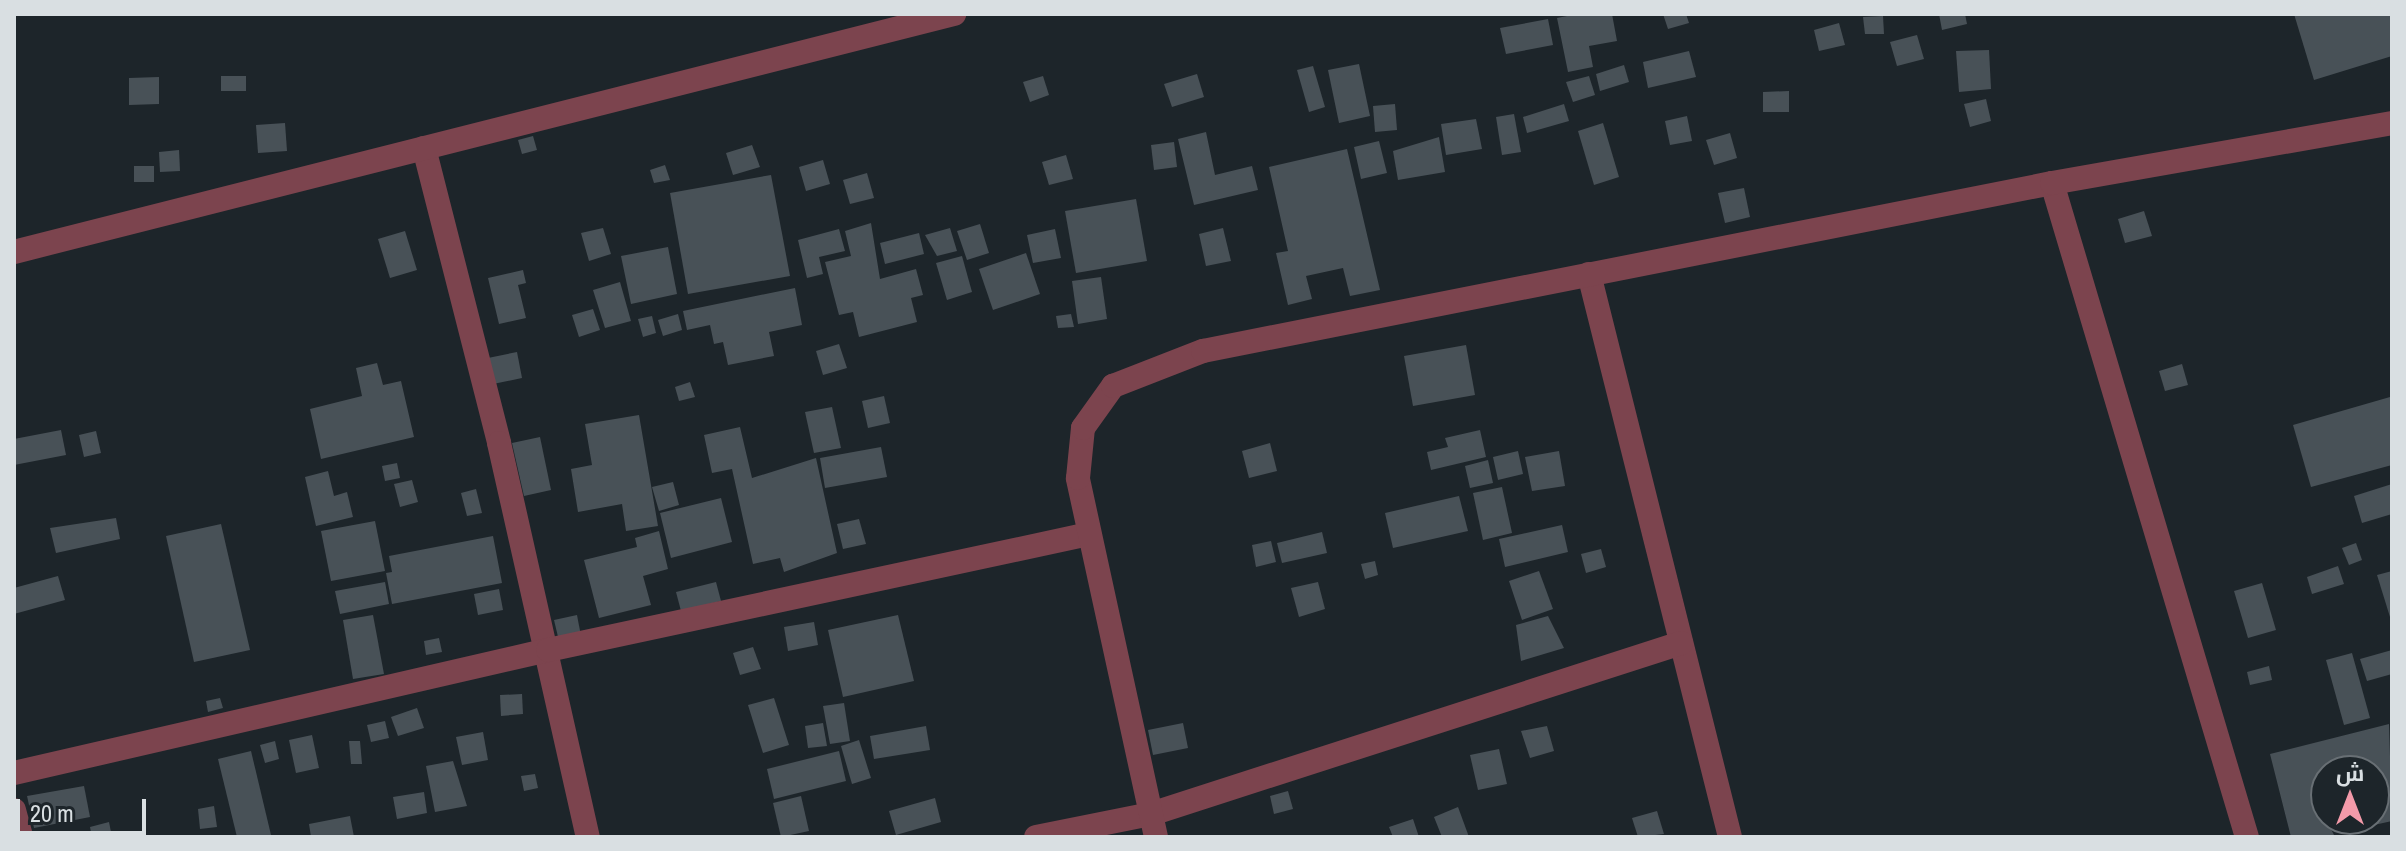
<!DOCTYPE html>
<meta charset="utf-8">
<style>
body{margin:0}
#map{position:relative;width:2406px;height:851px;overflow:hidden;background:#1d252a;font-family:"Archivo Narrow",Cairo,sans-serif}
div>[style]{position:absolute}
.building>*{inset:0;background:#485157}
.street>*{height:24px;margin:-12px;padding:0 12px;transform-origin:12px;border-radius:12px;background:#7c444e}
span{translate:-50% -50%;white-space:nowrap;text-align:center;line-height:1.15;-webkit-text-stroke:8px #1d252a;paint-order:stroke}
.frame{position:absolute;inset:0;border:16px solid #d9dfe2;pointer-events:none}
.north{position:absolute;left:2310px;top:755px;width:80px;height:80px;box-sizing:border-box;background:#1d252a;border:2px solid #686f74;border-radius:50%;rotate:0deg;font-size:22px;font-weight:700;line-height:32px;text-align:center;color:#d9dfe2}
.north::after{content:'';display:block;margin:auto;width:28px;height:36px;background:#f39aa9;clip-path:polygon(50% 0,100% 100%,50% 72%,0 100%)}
.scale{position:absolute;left:16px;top:799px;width:130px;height:36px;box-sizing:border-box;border:4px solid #d9dfe2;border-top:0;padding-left:10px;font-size:24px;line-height:28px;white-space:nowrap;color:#d9dfe2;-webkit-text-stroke:6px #1d252a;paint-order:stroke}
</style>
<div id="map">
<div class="building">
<div style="clip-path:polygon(1577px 14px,1612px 14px,1617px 41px,1589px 46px,1593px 67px,1568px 72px,1557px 18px)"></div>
<div style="clip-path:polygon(1663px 14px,1686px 14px,1689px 23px,1668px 29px)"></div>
<div style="clip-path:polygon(1939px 14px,1965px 14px,1967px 24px,1942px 30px)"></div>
<div style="clip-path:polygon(2294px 14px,2392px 14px,2392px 56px,2314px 80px)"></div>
<div style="clip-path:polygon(1883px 16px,1884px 34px,1865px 34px,1863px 17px)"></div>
<div style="clip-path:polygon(1548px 19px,1553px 45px,1506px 54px,1500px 28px)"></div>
<div style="clip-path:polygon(1839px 23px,1845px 45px,1819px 51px,1814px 30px)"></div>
<div style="clip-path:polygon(1917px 35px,1924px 59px,1897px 66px,1890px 42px)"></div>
<div style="clip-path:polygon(1989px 50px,1991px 89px,1959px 92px,1956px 51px)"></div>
<div style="clip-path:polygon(1689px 51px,1696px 77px,1648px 88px,1643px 62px)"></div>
<div style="clip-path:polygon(1359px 64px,1370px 116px,1339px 123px,1328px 70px)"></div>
<div style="clip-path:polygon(1624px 65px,1629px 82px,1600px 91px,1596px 74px)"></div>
<div style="clip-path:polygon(1313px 66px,1325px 107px,1309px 112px,1297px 70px)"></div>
<div style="clip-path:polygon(1197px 74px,1204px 97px,1172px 107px,1164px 84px)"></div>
<div style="clip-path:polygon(221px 76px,246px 76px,246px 91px,221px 91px)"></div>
<div style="clip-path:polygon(1043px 76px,1049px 95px,1030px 102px,1023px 82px)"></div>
<div style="clip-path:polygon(1589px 76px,1595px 95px,1573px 102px,1566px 82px)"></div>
<div style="clip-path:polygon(159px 77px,159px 104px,129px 105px,129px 78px)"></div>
<div style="clip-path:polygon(1789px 91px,1789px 112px,1763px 112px,1763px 92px)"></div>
<div style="clip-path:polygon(1986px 99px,1991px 121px,1970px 127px,1964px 104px)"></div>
<div style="clip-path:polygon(1395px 104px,1397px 130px,1375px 132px,1373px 106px)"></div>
<div style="clip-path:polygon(1564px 104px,1569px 121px,1527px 133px,1523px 117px)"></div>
<div style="clip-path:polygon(1514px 114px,1521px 152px,1502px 155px,1496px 117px)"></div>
<div style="clip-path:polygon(1687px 116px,1692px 141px,1670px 145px,1665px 121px)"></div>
<div style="clip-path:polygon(1476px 119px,1482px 149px,1446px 155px,1441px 124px)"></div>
<div style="clip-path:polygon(285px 123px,287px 151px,258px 153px,256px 125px)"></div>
<div style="clip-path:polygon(1603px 123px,1619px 177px,1594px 185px,1578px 131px)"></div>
<div style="clip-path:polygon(1206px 132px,1215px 175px,1252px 166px,1258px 190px,1194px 205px,1178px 139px)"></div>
<div style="clip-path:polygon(1730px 133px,1737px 158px,1714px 165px,1706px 140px)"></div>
<div style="clip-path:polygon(533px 136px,537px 150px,522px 154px,518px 140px)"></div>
<div style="clip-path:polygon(1439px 137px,1445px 172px,1398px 180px,1393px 151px)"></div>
<div style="clip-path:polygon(1379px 141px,1387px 173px,1361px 179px,1354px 147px)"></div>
<div style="clip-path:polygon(1174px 142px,1177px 167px,1154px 170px,1151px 145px)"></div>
<div style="clip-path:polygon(752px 145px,760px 167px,733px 175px,726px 153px)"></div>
<div style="clip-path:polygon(1347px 149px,1380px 290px,1350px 296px,1343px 268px,1306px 276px,1312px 299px,1288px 305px,1276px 253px,1288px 251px,1269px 167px)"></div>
<div style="clip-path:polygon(179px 150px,180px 171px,160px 172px,159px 152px)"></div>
<div style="clip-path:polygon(1066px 155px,1073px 179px,1049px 185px,1042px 162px)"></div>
<div style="clip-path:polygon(823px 160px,830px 184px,806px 191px,799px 167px)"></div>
<div style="clip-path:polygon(665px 165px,670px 180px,654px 183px,650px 170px)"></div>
<div style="clip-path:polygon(134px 166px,154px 166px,154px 182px,134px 182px)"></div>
<div style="clip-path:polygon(867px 173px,874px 198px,850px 204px,843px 180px)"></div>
<div style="clip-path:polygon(771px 175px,790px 276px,688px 294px,670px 193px)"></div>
<div style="clip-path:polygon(1744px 188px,1750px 217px,1725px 223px,1718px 193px)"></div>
<div style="clip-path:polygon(1136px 199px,1147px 261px,1076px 273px,1065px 211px)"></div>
<div style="clip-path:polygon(2144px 211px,2152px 236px,2125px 243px,2118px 219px)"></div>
<div style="clip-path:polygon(871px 223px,880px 279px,916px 269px,923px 295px,911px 298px,917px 322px,859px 337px,853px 312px,839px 315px,825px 262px,851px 256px,845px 231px)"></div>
<div style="clip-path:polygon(980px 224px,989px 253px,967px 260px,957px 231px)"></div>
<div style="clip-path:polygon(603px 228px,611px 254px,589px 261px,581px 233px)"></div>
<div style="clip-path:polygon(950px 228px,957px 251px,937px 256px,925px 235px)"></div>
<div style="clip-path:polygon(1223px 228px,1231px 261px,1206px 266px,1199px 234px)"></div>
<div style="clip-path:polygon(839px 229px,845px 251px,819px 257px,823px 274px,807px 278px,798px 240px)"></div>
<div style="clip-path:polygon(1055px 229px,1061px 258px,1033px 263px,1027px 235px)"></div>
<div style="clip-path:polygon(405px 231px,417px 270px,390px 278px,378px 239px)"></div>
<div style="clip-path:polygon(919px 233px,924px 254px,885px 264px,880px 243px)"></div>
<div style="clip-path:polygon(668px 247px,677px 294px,631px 304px,621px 256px)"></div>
<div style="clip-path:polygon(1026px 253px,1040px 294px,993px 310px,979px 269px)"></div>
<div style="clip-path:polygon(962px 256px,972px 292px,947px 300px,936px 263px)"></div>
<div style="clip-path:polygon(523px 270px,526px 283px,518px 285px,526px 318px,499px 324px,488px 278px)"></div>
<div style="clip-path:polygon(1101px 277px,1107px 319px,1078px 324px,1072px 281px)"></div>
<div style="clip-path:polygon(620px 282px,631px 321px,605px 328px,593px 290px)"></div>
<div style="clip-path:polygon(795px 288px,802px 325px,769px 332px,774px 356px,728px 365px,723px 342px,714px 344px,710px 325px,687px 330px,683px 311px)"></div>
<div style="clip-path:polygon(593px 309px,600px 330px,579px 337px,572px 315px)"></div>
<div style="clip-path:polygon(678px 314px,682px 330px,663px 336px,658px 320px)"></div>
<div style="clip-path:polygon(1071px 314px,1074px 327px,1058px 328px,1056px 316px)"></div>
<div style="clip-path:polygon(652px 316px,656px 333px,643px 337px,638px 319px)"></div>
<div style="clip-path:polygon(839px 344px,847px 368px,823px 375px,816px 351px)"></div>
<div style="clip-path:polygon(1466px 345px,1475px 395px,1413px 406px,1404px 356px)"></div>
<div style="clip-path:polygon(517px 352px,522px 378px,493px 384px,488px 358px)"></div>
<div style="clip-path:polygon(377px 363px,383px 385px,401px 381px,414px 437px,321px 459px,310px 409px,362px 396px,356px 368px)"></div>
<div style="clip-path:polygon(2182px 364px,2188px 385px,2165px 391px,2159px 371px)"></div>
<div style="clip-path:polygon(690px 382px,695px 397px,679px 401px,675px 387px)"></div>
<div style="clip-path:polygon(884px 396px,890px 423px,868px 428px,862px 401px)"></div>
<div style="clip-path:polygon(2390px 397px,2392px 465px,2311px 487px,2293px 425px)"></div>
<div style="clip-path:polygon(832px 407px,841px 448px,814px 453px,805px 412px)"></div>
<div style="clip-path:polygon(639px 415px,658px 526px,626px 531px,622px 504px,578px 512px,571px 469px,592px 465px,585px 424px)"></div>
<div style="clip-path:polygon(740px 427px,752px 478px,816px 458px,837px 553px,784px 572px,780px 558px,753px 564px,732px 469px,712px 473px,704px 435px)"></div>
<div style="clip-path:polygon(61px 430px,66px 455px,14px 465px,14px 439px)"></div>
<div style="clip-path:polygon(1480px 430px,1486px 457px,1431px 470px,1427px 452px,1448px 447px,1445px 438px)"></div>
<div style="clip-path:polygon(96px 431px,101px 453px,84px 457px,79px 435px)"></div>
<div style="clip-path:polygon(540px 437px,551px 490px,524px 496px,512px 443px)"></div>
<div style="clip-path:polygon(1270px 443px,1277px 471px,1249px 478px,1242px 451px)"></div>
<div style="clip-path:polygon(881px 447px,887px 477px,825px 488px,820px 458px)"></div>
<div style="clip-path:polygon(1518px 451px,1523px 474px,1498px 480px,1493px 457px)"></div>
<div style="clip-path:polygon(1559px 451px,1565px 486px,1532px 491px,1525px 457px)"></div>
<div style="clip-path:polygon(1488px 460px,1493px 483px,1470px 488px,1465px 466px)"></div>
<div style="clip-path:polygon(397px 463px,400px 478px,385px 481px,382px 466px)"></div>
<div style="clip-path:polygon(328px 471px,334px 496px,347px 492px,353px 517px,316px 526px,305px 477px)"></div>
<div style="clip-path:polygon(412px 480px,418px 502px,400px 507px,394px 484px)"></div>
<div style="clip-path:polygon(673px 482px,679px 505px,659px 511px,652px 487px)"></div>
<div style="clip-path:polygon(2392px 484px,2392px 514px,2362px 523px,2354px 496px)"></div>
<div style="clip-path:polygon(1502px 487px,1512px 533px,1483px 540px,1473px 493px)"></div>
<div style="clip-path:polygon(476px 489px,482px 513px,467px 516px,461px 493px)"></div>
<div style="clip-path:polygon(1459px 496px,1468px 531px,1393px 548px,1385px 513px)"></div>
<div style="clip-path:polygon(721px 498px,732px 542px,671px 558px,660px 513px)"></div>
<div style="clip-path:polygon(116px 518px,120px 539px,56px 553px,50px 528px)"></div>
<div style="clip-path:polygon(859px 519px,866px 544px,843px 549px,837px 524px)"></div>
<div style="clip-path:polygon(375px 521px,385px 571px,331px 581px,321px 531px)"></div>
<div style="clip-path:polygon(221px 524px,250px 650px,194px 662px,166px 536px)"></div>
<div style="clip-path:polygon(1562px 525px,1568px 552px,1505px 567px,1499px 539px)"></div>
<div style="clip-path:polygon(659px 531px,668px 569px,643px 576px,651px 605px,599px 618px,584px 560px,637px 547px,635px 538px)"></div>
<div style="clip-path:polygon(1322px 532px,1327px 553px,1282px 563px,1277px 543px)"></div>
<div style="clip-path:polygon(493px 536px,502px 583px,392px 604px,386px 573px,392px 572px,389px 556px)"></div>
<div style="clip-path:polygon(1271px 541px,1276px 562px,1256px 567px,1252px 545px)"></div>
<div style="clip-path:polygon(2356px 543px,2362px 560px,2349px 565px,2342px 548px)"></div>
<div style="clip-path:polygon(1601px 549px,1606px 567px,1586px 573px,1581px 554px)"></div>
<div style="clip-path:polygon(1375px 561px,1378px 575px,1365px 579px,1361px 564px)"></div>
<div style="clip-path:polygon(2338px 566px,2344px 584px,2312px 594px,2307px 577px)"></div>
<div style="clip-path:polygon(1539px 571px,1553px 609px,1522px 620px,1509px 581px)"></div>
<div style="clip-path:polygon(2392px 571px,2392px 617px,2390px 617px,2377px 575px)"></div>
<div style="clip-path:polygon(58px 576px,65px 600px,14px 614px,14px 588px)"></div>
<div style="clip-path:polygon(385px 582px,389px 604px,340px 614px,335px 591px)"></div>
<div style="clip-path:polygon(716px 582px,721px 601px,681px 611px,676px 592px)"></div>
<div style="clip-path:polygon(1318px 582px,1325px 609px,1299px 617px,1291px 588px)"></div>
<div style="clip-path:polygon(2262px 583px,2276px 630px,2248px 638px,2234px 591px)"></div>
<div style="clip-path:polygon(499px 589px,503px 610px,478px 615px,474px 594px)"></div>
<div style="clip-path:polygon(373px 615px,384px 674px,353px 679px,343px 620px)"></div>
<div style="clip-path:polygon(577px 615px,581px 636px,559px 641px,554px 620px)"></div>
<div style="clip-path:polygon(898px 615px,914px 681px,843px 697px,828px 630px)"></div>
<div style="clip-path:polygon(1548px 616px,1564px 648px,1521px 661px,1516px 625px)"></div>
<div style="clip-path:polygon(814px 622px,818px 645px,788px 651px,784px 627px)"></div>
<div style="clip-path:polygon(439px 638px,442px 652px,426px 655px,424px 641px)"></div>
<div style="clip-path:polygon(753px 647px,761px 669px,740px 675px,733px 653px)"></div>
<div style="clip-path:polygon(2392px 650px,2392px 674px,2367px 681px,2360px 659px)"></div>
<div style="clip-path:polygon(2352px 653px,2370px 718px,2344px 725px,2326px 660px)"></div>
<div style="clip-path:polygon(2269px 666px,2272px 680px,2250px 685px,2247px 672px)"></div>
<div style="clip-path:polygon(522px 694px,523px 714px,501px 716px,500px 695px)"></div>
<div style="clip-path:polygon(220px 698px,223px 708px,208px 712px,206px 701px)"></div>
<div style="clip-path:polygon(774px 698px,789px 745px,763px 753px,748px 705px)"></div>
<div style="clip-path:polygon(844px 703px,850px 741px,830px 744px,823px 706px)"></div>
<div style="clip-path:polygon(417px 708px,424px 728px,398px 736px,391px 717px)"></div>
<div style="clip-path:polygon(385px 721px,389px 738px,371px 742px,367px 725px)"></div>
<div style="clip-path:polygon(823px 723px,827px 746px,808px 748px,805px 726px)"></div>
<div style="clip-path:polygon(1183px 723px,1188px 748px,1153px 755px,1148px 730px)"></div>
<div style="clip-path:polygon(2389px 724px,2392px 821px,2374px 825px,2374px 771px,2326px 771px,2326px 819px,2335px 837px,2291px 837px,2270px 754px)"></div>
<div style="clip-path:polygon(926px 726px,930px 750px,874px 759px,870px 736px)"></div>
<div style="clip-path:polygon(1547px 726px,1554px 751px,1530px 758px,1521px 731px)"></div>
<div style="clip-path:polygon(483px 732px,488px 760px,462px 765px,456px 737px)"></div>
<div style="clip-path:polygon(312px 735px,319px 768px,296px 773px,289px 740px)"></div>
<div style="clip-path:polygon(859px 740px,871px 778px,852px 784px,841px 746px)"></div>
<div style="clip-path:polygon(275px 741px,279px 759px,265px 763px,260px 745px)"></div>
<div style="clip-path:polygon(349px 741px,360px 741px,362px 764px,351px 764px)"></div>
<div style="clip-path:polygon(1499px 749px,1507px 784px,1478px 790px,1470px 755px)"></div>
<div style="clip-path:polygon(251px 751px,271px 835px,237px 837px,218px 759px)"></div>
<div style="clip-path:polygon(839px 751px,846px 781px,774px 799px,767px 769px)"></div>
<div style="clip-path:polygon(453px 761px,467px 806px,435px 812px,426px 766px)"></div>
<div style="clip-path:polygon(535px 774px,538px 788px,524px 791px,521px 776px)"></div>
<div style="clip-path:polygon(84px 786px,90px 817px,34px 828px,27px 796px)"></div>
<div style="clip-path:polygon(1288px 791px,1293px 809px,1274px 814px,1270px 796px)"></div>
<div style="clip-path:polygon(424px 792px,427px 813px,397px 819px,393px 797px)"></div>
<div style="clip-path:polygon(801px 796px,809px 831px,781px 837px,773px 803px)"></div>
<div style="clip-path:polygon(935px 798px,941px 822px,896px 835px,889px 811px)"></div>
<div style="clip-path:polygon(214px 806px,217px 827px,200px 829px,198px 809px)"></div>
<div style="clip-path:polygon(1458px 807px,1469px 837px,1442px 837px,1434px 817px)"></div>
<div style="clip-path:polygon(1657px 811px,1664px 834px,1638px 837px,1632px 818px)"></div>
<div style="clip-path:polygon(350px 816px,354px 837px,311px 837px,309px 824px)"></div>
<div style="clip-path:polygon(1413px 819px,1419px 837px,1393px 837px,1389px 827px)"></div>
<div style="clip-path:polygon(109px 822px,112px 837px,92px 837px,90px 827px)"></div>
</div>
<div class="street">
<div style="left:424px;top:148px;width:304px;rotate:75.7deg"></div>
<div style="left:499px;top:443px;width:404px;rotate:77.3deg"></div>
<div style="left:2052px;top:183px;width:682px;rotate:73.4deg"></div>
<div style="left:14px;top:252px;width:970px;rotate:-14.21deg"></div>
<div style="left:1589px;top:274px;width:580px;rotate:75.94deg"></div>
<div style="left:14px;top:773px;width:548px;rotate:-12.97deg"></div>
<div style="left:548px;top:650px;width:553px;rotate:-12.1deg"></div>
<div style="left:14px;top:810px;width:28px;rotate:75deg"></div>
<div style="left:1036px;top:837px;width:117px;rotate:-11.3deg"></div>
<div style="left:1151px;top:814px;width:557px;rotate:-17.88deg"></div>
<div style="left:1156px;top:837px;width:367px;rotate:-102.3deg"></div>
<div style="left:1078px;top:478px;width:50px;rotate:-84.3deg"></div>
<div style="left:1083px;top:428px;width:52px;rotate:-54.5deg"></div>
<div style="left:1113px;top:386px;width:97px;rotate:-21.3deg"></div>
<div style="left:1203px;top:351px;width:865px;rotate:-11.19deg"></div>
<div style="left:2052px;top:183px;width:345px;rotate:-10deg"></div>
</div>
<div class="frame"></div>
<div class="north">ش</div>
<div class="scale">20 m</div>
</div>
